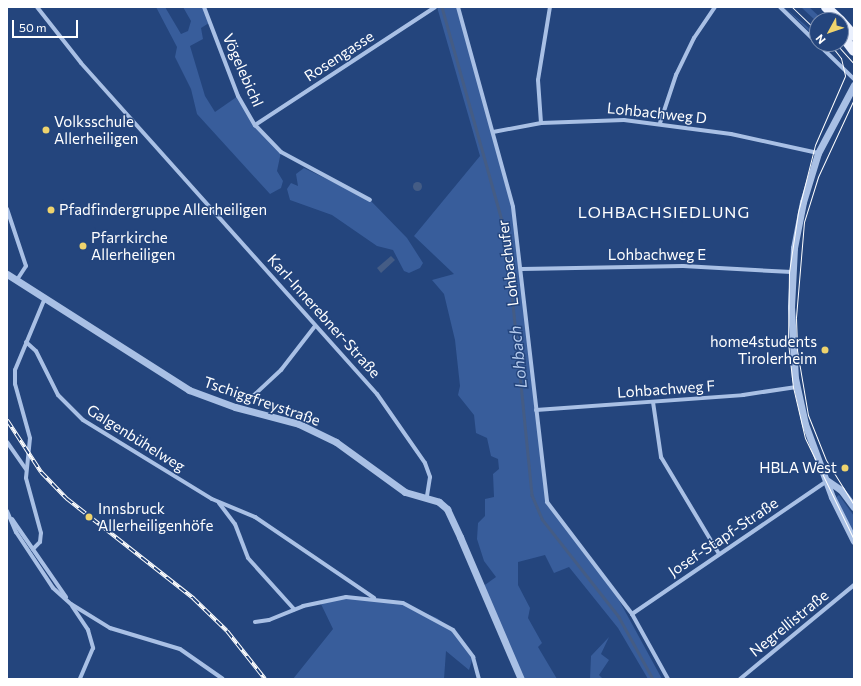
<!DOCTYPE html>
<meta charset="utf-8">
<style>
body{margin:0}
#map{position:relative;width:861px;height:686px;overflow:hidden;background:#24457d;font-family:Commissioner,sans-serif}
div>[style]{position:absolute}
.green>*{inset:0;background:#385d9b}
.water>*{inset:0;background:#445c85}
.round{border-radius:50%}
.stream>*{height:2.5px;margin:-1.25px;padding:0 1.25px;transform-origin:1.25px;border-radius:1.25px;background:#445c85}
.minor>*{height:4px;margin:-2px;padding:0 2px;transform-origin:2px;border-radius:2px;background:#a9c0e5}
.tertiary>*{height:7px;margin:-3.5px;padding:0 3.5px;transform-origin:3.5px;border-radius:3.5px;background:#a9c0e5}
.primary>*{height:10px;margin:-5px;padding:0 5px;transform-origin:5px;border-radius:5px;background:#eaf0fd}
.tram>*{height:1px;margin:-0.5px;padding:0 0.5px;transform-origin:0.5px;border-radius:0.5px;background:#fff}
.rail>*{height:4px;margin-top:-2px;transform-origin:0;background:repeating-linear-gradient(90deg,#24457d 0 8px,#fff 0 16px);box-sizing:border-box;border-block:1px solid #fff}
.dots>*{width:11px;height:11px;translate:-50% -50%;box-sizing:border-box;border:2px solid #24457d;border-radius:50%}
span{translate:-50% -50%;white-space:nowrap;text-align:center;line-height:1.15;-webkit-text-stroke:3px #24457d;paint-order:stroke}
.street-label{font-size:15px;color:#fff}
.poi-label{font-size:15px;color:#fff}
.left{translate:0 -50%;text-align:left}
.right{translate:-100% -50%;text-align:right}
.neighbourhood-label{font-size:16px;color:#fff;letter-spacing:1px}
.water-label{font-size:16px;color:#b4caed;font-style:italic}
.frame{position:absolute;inset:0;border:8px solid #fff;pointer-events:none}
.north{position:absolute;left:809px;top:12px;width:40px;height:40px;box-sizing:border-box;background:#24457d;border:1px solid #7c8fb1;border-radius:50%;rotate:230deg;font-size:11px;font-weight:700;line-height:16px;text-align:center;color:#fff}
.north::after{content:'';display:block;margin:auto;width:14px;height:18px;background:#efd36d;clip-path:polygon(50% 0,100% 100%,50% 72%,0 100%)}
.scale{position:absolute;left:12px;top:20px;width:66px;height:18px;box-sizing:border-box;border:2px solid #fff;border-top:0;padding-left:5px;font-size:12px;line-height:14px;white-space:nowrap;color:#fff;-webkit-text-stroke:3px #24457d;paint-order:stroke}
</style>
<div id="map">
<div class="green">
<div style="clip-path:polygon(156px 7px,165px 7px,181px 34px,188px 31px,191px 21px,183px 7px,204px 7px,209px 23px,201px 28px,203px 39px,190px 46px,205px 96px,215px 112px,238px 96px,255px 125px,281px 152px,277px 171px,283px 181px,281px 188px,270px 194px,197px 114px,191px 89px,175px 57px,177px 47px)"></div>
<div style="clip-path:polygon(437px 7px,458px 7px,513px 207px,547px 502px,614px 591px,662px 679px,648px 679px,618px 628px,569px 567px,554px 573px,545px 555px,518px 562px,518px 585px,530px 608px,528px 618px,542px 643px,538px 647px,557px 679px,521px 679px,482px 587px,496px 577px,484px 561px,477px 539px,478px 523px,485px 516px,485px 499px,494px 497px,493px 474px,499px 469px,498px 459px,491px 456px,487px 438px,476px 433px,474px 415px,458px 395px,460px 386px,455px 340px,444px 294px,432px 280px,454px 274px,414px 236px,480px 156px)"></div>
<div style="clip-path:polygon(784px 7px,817px 35px,817px 39px)"></div>
<div style="clip-path:polygon(801px 7px,809px 7px,823px 20px,817px 22px)"></div>
<div style="clip-path:polygon(304px 168px,370px 200px,407px 238px,423px 263px,420px 268px,409px 273px,404px 271px,393px 250px,377px 246px,332px 215px,290px 200px,287px 189px,291px 183px,298px 186px,296px 174px)"></div>
<div style="clip-path:polygon(839px 495px,854px 516px,854px 534px,835px 498px)"></div>
<div style="clip-path:polygon(359px 597px,395px 601px,437px 618px,453px 630px,473px 657px,469px 670px,446px 651px,444px 679px,293px 679px,333px 629px,320px 602px)"></div>
<div style="clip-path:polygon(609px 637px,601px 654px,609px 660px,599px 675px,603px 679px,590px 679px,591px 656px)"></div>
</div>
<div class="water">
<div class="round" style="left:412.5px;top:181.5px;width:9px;height:9px"></div>
<div style="clip-path:polygon(391px 256px,395px 260px,381px 273px,377px 268px)"></div>
</div>
<div class="stream">
<div style="left:442px;top:7px;width:236px;rotate:74.3deg"></div>
<div style="left:506px;top:234px;width:262px;rotate:84.3deg"></div>
<div style="left:532px;top:495px;width:26px;rotate:67deg"></div>
<div style="left:542px;top:519px;width:125px;rotate:51.8deg"></div>
<div style="left:619px;top:617px;width:71px;rotate:61.3deg"></div>
</div>
<div class="minor">
<div style="left:37px;top:7px;width:71px;rotate:51.8deg"></div>
<div style="left:81px;top:63px;width:444px;rotate:48.2deg"></div>
<div style="left:377px;top:394px;width:84px;rotate:55.2deg"></div>
<div style="left:425px;top:463px;width:15px;rotate:70deg"></div>
<div style="left:430px;top:477px;width:20px;rotate:99deg"></div>
<div style="left:204px;top:7px;width:95px;rotate:69.1deg"></div>
<div style="left:238px;top:96px;width:34px;rotate:60deg"></div>
<div style="left:255px;top:125px;width:37px;rotate:46deg"></div>
<div style="left:281px;top:152px;width:101px;rotate:28.3deg"></div>
<div style="left:458px;top:7px;width:207px;rotate:74.6deg"></div>
<div style="left:513px;top:207px;width:297px;rotate:83.4deg"></div>
<div style="left:547px;top:502px;width:141px;rotate:52.8deg"></div>
<div style="left:632px;top:614px;width:74px;rotate:61deg"></div>
<div style="left:780px;top:7px;width:52px;rotate:44.2deg"></div>
<div style="left:818px;top:44px;width:50px;rotate:44.2deg"></div>
<div style="left:541px;top:123px;width:43px;rotate:-94deg"></div>
<div style="left:538px;top:80px;width:74px;rotate:-80.7deg"></div>
<div style="left:660px;top:123px;width:51px;rotate:-71.6deg"></div>
<div style="left:676px;top:75px;width:41px;rotate:-64.1deg"></div>
<div style="left:694px;top:38px;width:37px;rotate:-56deg"></div>
<div style="left:255px;top:125px;width:215px;rotate:-33.2deg"></div>
<div style="left:493px;top:132px;width:49px;rotate:-10.6deg"></div>
<div style="left:541px;top:123px;width:83px;rotate:-2.1deg"></div>
<div style="left:624px;top:120px;width:108px;rotate:7.5deg"></div>
<div style="left:731px;top:134px;width:89px;rotate:12.3deg"></div>
<div style="left:7px;top:209px;width:60px;rotate:71.6deg"></div>
<div style="left:26px;top:266px;width:17px;rotate:123deg"></div>
<div style="left:522px;top:269px;width:161px;rotate:-1.1deg"></div>
<div style="left:683px;top:266px;width:109px;rotate:3.2deg"></div>
<div style="left:26px;top:342px;width:13px;rotate:42deg"></div>
<div style="left:36px;top:351px;width:49px;rotate:63.4deg"></div>
<div style="left:58px;top:395px;width:35px;rotate:45deg"></div>
<div style="left:83px;top:420px;width:151px;rotate:31.5deg"></div>
<div style="left:212px;top:499px;width:47px;rotate:22.7deg"></div>
<div style="left:255px;top:517px;width:144px;rotate:34.2deg"></div>
<div style="left:252px;top:397px;width:40px;rotate:-43deg"></div>
<div style="left:281px;top:370px;width:56px;rotate:-52.3deg"></div>
<div style="left:653px;top:402px;width:56px;rotate:81.7deg"></div>
<div style="left:661px;top:457px;width:113px;rotate:59.1deg"></div>
<div style="left:536px;top:410px;width:208px;rotate:-4.1deg"></div>
<div style="left:743px;top:395px;width:54px;rotate:-8.6deg"></div>
<div style="left:7px;top:442px;width:33px;rotate:55deg"></div>
<div style="left:219px;top:503px;width:26px;rotate:53deg"></div>
<div style="left:235px;top:524px;width:36px;rotate:69deg"></div>
<div style="left:248px;top:558px;width:69px;rotate:48deg"></div>
<div style="left:7px;top:511px;width:23px;rotate:67deg"></div>
<div style="left:16px;top:532px;width:67px;rotate:56.5deg"></div>
<div style="left:53px;top:588px;width:24px;rotate:42deg"></div>
<div style="left:71px;top:604px;width:46px;rotate:31.6deg"></div>
<div style="left:110px;top:628px;width:73px;rotate:16.7deg"></div>
<div style="left:180px;top:649px;width:52px;rotate:34.9deg"></div>
<div style="left:12px;top:519px;width:95px;rotate:55.3deg"></div>
<div style="left:33px;top:549px;width:10px;rotate:-45deg"></div>
<div style="left:40px;top:542px;width:9px;rotate:-84deg"></div>
<div style="left:41px;top:533px;width:57px;rotate:-105.3deg"></div>
<div style="left:26px;top:478px;width:40px;rotate:-84.3deg"></div>
<div style="left:30px;top:438px;width:56px;rotate:-105.5deg"></div>
<div style="left:15px;top:384px;width:14px;rotate:-90deg"></div>
<div style="left:15px;top:370px;width:78px;rotate:-67.4deg"></div>
<div style="left:72px;top:606px;width:29px;rotate:56deg"></div>
<div style="left:88px;top:630px;width:19px;rotate:74deg"></div>
<div style="left:93px;top:648px;width:34px;rotate:113deg"></div>
<div style="left:632px;top:614px;width:236px;rotate:-34.3deg"></div>
<div style="left:255px;top:622px;width:14px;rotate:-8deg"></div>
<div style="left:269px;top:620px;width:37px;rotate:-22deg"></div>
<div style="left:303px;top:606px;width:44px;rotate:-11.8deg"></div>
<div style="left:346px;top:597px;width:57px;rotate:6deg"></div>
<div style="left:403px;top:603px;width:57px;rotate:28.4deg"></div>
<div style="left:453px;top:630px;width:34px;rotate:53deg"></div>
<div style="left:473px;top:657px;width:23px;rotate:75deg"></div>
<div style="left:740px;top:679px;width:148px;rotate:-39.5deg"></div>
</div>
<div class="tertiary">
<div style="left:854px;top:85px;width:77px;rotate:117.9deg"></div>
<div style="left:818px;top:153px;width:51px;rotate:107deg"></div>
<div style="left:803px;top:202px;width:47px;rotate:101.1deg"></div>
<div style="left:794px;top:248px;width:59px;rotate:92.9deg"></div>
<div style="left:791px;top:307px;width:71px;rotate:86.8deg"></div>
<div style="left:795px;top:378px;width:47px;rotate:77.7deg"></div>
<div style="left:805px;top:424px;width:78px;rotate:69.7deg"></div>
<div style="left:832px;top:497px;width:49px;rotate:63.4deg"></div>
<div style="left:7px;top:274px;width:216px;rotate:32.5deg"></div>
<div style="left:189px;top:390px;width:49px;rotate:20.3deg"></div>
<div style="left:235px;top:407px;width:66px;rotate:14.9deg"></div>
<div style="left:299px;top:424px;width:41px;rotate:25.9deg"></div>
<div style="left:336px;top:442px;width:85px;rotate:35.9deg"></div>
<div style="left:405px;top:492px;width:35px;rotate:16deg"></div>
<div style="left:439px;top:502px;width:11px;rotate:41deg"></div>
<div style="left:447px;top:509px;width:31px;rotate:65deg"></div>
<div style="left:460px;top:537px;width:155px;rotate:66.8deg"></div>
<div style="left:828px;top:481px;width:16px;rotate:35deg"></div>
<div style="left:841px;top:490px;width:21px;rotate:53deg"></div>
</div>
<div class="primary">
<div style="left:826px;top:7px;width:19px;rotate:43deg"></div>
<div style="left:841px;top:21px;width:20px;rotate:49deg"></div>
<div style="left:841px;top:34px;width:21px;rotate:53deg"></div>
</div>
<div class="tram">
<div style="left:792px;top:7px;width:35px;rotate:44deg"></div>
<div style="left:830px;top:44px;width:18px;rotate:52deg"></div>
<div style="left:841px;top:58px;width:18px;rotate:77deg"></div>
<div style="left:845px;top:76px;width:75px;rotate:113.5deg"></div>
<div style="left:815px;top:145px;width:69px;rotate:104.2deg"></div>
<div style="left:798px;top:212px;width:61px;rotate:98.5deg"></div>
<div style="left:789px;top:272px;width:70px;rotate:90.8deg"></div>
<div style="left:788px;top:342px;width:45px;rotate:83.7deg"></div>
<div style="left:793px;top:387px;width:52px;rotate:76.8deg"></div>
<div style="left:805px;top:438px;width:113px;rotate:64.3deg"></div>
<div style="left:838px;top:46px;width:24px;rotate:48deg"></div>
<div style="left:854px;top:99px;width:86px;rotate:114.8deg"></div>
<div style="left:818px;top:177px;width:47px;rotate:107.3deg"></div>
<div style="left:804px;top:222px;width:96px;rotate:94.8deg"></div>
<div style="left:796px;top:318px;width:32px;rotate:88deg"></div>
<div style="left:797px;top:350px;width:66px;rotate:80.4deg"></div>
<div style="left:808px;top:415px;width:48px;rotate:68.2deg"></div>
<div style="left:826px;top:460px;width:53px;rotate:58.1deg"></div>
</div>
<div class="rail">
<div style="left:7px;top:420px;width:62px;rotate:56.8deg"></div>
<div style="left:41px;top:472px;width:36px;rotate:46deg"></div>
<div style="left:66px;top:498px;width:162px;rotate:38.2deg"></div>
<div style="left:193px;top:598px;width:47px;rotate:44.1deg"></div>
<div style="left:227px;top:631px;width:61px;rotate:51.6deg"></div>
</div>
<div class="dots">
<div style="left:46px;top:130px;background:#efd36d"></div>
<div style="left:51px;top:210px;background:#efd36d"></div>
<div style="left:83px;top:246px;background:#efd36d"></div>
<div style="left:825px;top:350px;background:#efd36d"></div>
<div style="left:845px;top:468px;background:#efd36d"></div>
<div style="left:89px;top:517px;background:#efd36d"></div>
</div>
<div class="street-label">
<span style="left:339px;top:56px;rotate:-33deg">Rosengasse</span>
<span style="left:243px;top:70px;rotate:66deg">Vögelebichl</span>
<span style="left:657px;top:113px;rotate:6deg">Lohbachweg D</span>
<span style="left:657px;top:255px">Lohbachweg E</span>
<span style="left:508px;top:263px;rotate:-97deg">Lohbachufer</span>
<span style="left:324px;top:316px;rotate:48deg">Karl-Innerebner-Straße</span>
<span style="left:666px;top:389px;rotate:-4deg">Lohbachweg F</span>
<span style="left:262px;top:401px;rotate:19deg">Tschiggfreystraße</span>
<span style="left:136px;top:438px;rotate:32deg">Galgenbühelweg</span>
<span style="left:723px;top:537px;rotate:-34deg">Josef-Stapf-Straße</span>
<span style="left:789px;top:623px;rotate:-39deg">Negrellistraße</span>
</div>
<div class="poi-label">
<span class="left" style="left:54px;top:130px">Volksschule<br>Allerheiligen</span>
<span class="left" style="left:59px;top:210px">Pfadfindergruppe Allerheiligen</span>
<span class="left" style="left:91px;top:246px">Pfarrkirche<br>Allerheiligen</span>
<span class="right" style="left:817px;top:350px">home4students<br>Tirolerheim</span>
<span class="right" style="left:837px;top:468px">HBLA West</span>
<span class="left" style="left:98px;top:517px">Innsbruck<br>Allerheiligenhöfe</span>
</div>
<div class="neighbourhood-label">
<span style="left:664px;top:212px">LOHBACHSIEDLUNG</span>
</div>
<div class="water-label">
<span style="left:518px;top:357px;rotate:-96deg">Lohbach</span>
</div>
<div class="frame"></div>
<div class="north">N</div>
<div class="scale">50 m</div>
</div>
